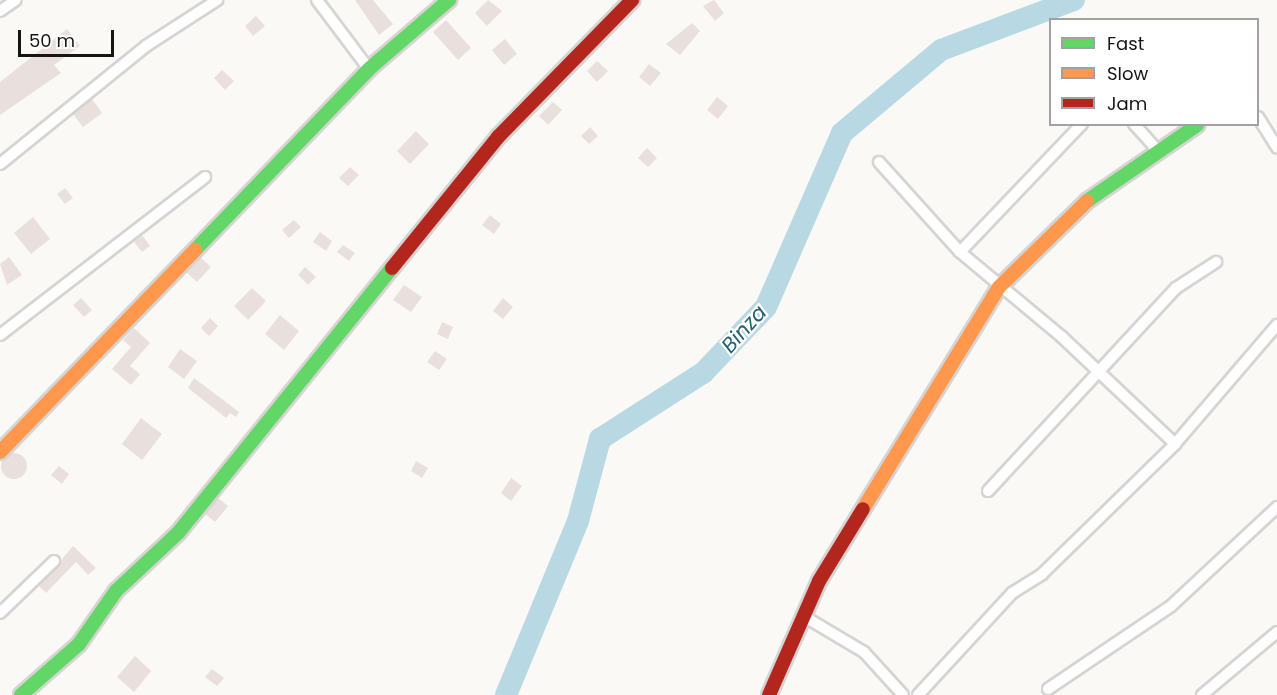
<!DOCTYPE html>
<style>
body{margin:0}
#map{position:relative;width:1277px;height:695px;overflow:hidden;background:#fbf9f6;font-family:Poppins,sans-serif}
div>[style]{position:absolute}
.river>*{height:22px;margin:-11px;padding:0 11px;transform-origin:11px;border-radius:11px;background:#b8d9e3}
.building>*{inset:0;background:#e9dfdd}
.round{border-radius:50%}
.roads{filter:drop-shadow(2px 0 #d6d4d2) drop-shadow(-2px 0 #d6d4d2) drop-shadow(0 2px #d6d4d2) drop-shadow(0 -2px #d6d4d2)}
.street>*{height:10px;margin:-5px;padding:0 5px;transform-origin:5px;border-radius:5px;background:#fefefe}
.fast>*{height:14px;margin:-7px;padding:0 7px;transform-origin:7px;border-radius:7px;background:#63d668}
.slow>*{height:14px;margin:-7px;padding:0 7px;transform-origin:7px;border-radius:7px;background:#ff974d}
.jam>*{height:14px;margin:-7px;padding:0 7px;transform-origin:7px;border-radius:7px;background:#b3261e}
span{translate:-50% -50%;white-space:nowrap;text-align:center;line-height:1.15;-webkit-text-stroke:4.5px #fff;paint-order:stroke}
.water-label{font-size:21px;color:#236072;font-style:italic}
.legend{position:absolute;left:1049px;top:18px;width:210px;height:108px;box-sizing:border-box;background:#fff;border:2px solid #a2a1a1;margin:0;padding:8px 10px;list-style:none;font-size:18px;color:#161513}
.legend li{display:flex;align-items:center;gap:12px;height:30px}
.legend b{width:30px;border:2px solid #a2a1a1}
.scale{position:absolute;left:18px;top:30px;width:96px;height:27px;box-sizing:border-box;border:3px solid #161513;border-top:0;padding-left:8px;font-size:18px;line-height:21px;white-space:nowrap;color:#161513;-webkit-text-stroke:4px #fff;paint-order:stroke}
</style>
<div id="map">
<div class="river">
<div style="left:506px;top:695px;width:188px;rotate:-67.5deg"></div>
<div style="left:578px;top:521px;width:85px;rotate:-75deg"></div>
<div style="left:600px;top:439px;width:122px;rotate:-32.7deg"></div>
<div style="left:703px;top:373px;width:91px;rotate:-46.3deg"></div>
<div style="left:766px;top:307px;width:190px;rotate:-66.4deg"></div>
<div style="left:842px;top:133px;width:129px;rotate:-40deg"></div>
<div style="left:941px;top:50px;width:142px;rotate:-20.6deg"></div>
</div>
<div class="building">
<div style="clip-path:polygon(355px 0,373px 0,393px 24px,379px 35px)"></div>
<div style="clip-path:polygon(488px 0,502px 11px,487px 26px,475px 13px)"></div>
<div style="clip-path:polygon(714px 0,724px 13px,715px 21px,703px 6px)"></div>
<div style="clip-path:polygon(256px 16px,265px 26px,253px 36px,245px 26px)"></div>
<div style="clip-path:polygon(446px 20px,471px 48px,458px 60px,433px 32px)"></div>
<div style="clip-path:polygon(692px 23px,700px 31px,680px 55px,666px 44px)"></div>
<div style="clip-path:polygon(67px 29px,80px 46px,54px 65px,61px 73px,0 115px,0 82px)"></div>
<div style="clip-path:polygon(505px 39px,517px 54px,504px 65px,492px 50px)"></div>
<div style="clip-path:polygon(597px 61px,608px 71px,597px 82px,587px 71px)"></div>
<div style="clip-path:polygon(649px 64px,661px 73px,650px 86px,639px 77px)"></div>
<div style="clip-path:polygon(222px 70px,234px 81px,225px 90px,214px 78px)"></div>
<div style="clip-path:polygon(717px 97px,728px 106px,718px 119px,707px 110px)"></div>
<div style="clip-path:polygon(92px 99px,102px 113px,83px 127px,73px 114px)"></div>
<div style="clip-path:polygon(553px 102px,562px 110px,548px 125px,539px 116px)"></div>
<div style="clip-path:polygon(590px 127px,598px 136px,589px 144px,581px 136px)"></div>
<div style="clip-path:polygon(416px 131px,429px 144px,410px 164px,397px 151px)"></div>
<div style="clip-path:polygon(647px 148px,657px 158px,648px 167px,638px 158px)"></div>
<div style="clip-path:polygon(350px 167px,359px 175px,348px 186px,339px 178px)"></div>
<div style="clip-path:polygon(65px 188px,73px 198px,65px 204px,57px 194px)"></div>
<div style="clip-path:polygon(490px 215px,501px 224px,494px 234px,482px 225px)"></div>
<div style="clip-path:polygon(33px 217px,50px 239px,31px 254px,14px 233px)"></div>
<div style="clip-path:polygon(294px 220px,301px 227px,289px 238px,282px 230px)"></div>
<div style="clip-path:polygon(320px 232px,332px 241px,326px 251px,313px 242px)"></div>
<div style="clip-path:polygon(142px 235px,150px 246px,142px 252px,134px 242px)"></div>
<div style="clip-path:polygon(343px 245px,355px 253px,349px 261px,337px 252px)"></div>
<div style="clip-path:polygon(9px 257px,22px 275px,7px 285px,0 264px)"></div>
<div style="clip-path:polygon(200px 257px,211px 267px,197px 282px,186px 272px)"></div>
<div style="clip-path:polygon(305px 267px,316px 277px,308px 285px,298px 275px)"></div>
<div style="clip-path:polygon(404px 285px,422px 297px,411px 312px,393px 300px)"></div>
<div style="clip-path:polygon(252px 288px,266px 301px,248px 320px,234px 306px)"></div>
<div style="clip-path:polygon(81px 298px,92px 310px,84px 317px,73px 305px)"></div>
<div style="clip-path:polygon(503px 298px,513px 307px,503px 319px,493px 311px)"></div>
<div style="clip-path:polygon(280px 315px,299px 331px,284px 350px,265px 334px)"></div>
<div style="clip-path:polygon(210px 318px,218px 326px,209px 336px,201px 328px)"></div>
<div style="clip-path:polygon(442px 322px,453px 327px,448px 339px,437px 334px)"></div>
<div style="clip-path:polygon(134px 328px,150px 343px,130px 366px,140px 374px,131px 385px,112px 369px,131px 347px,123px 340px)"></div>
<div style="clip-path:polygon(180px 349px,197px 361px,184px 379px,168px 367px)"></div>
<div style="clip-path:polygon(435px 351px,447px 359px,439px 370px,427px 362px)"></div>
<div style="clip-path:polygon(194px 378px,239px 412px,236px 417px,230px 413px,226px 418px,188px 388px)"></div>
<div style="clip-path:polygon(141px 418px,162px 434px,142px 460px,122px 444px)"></div>
<div class="round" style="left:1px;top:453px;width:26px;height:26px"></div>
<div style="clip-path:polygon(416px 461px,428px 468px,422px 478px,411px 471px)"></div>
<div style="clip-path:polygon(59px 466px,69px 474px,62px 484px,51px 475px)"></div>
<div style="clip-path:polygon(511px 478px,522px 486px,511px 501px,501px 493px)"></div>
<div style="clip-path:polygon(218px 498px,228px 506px,215px 522px,205px 514px)"></div>
<div style="clip-path:polygon(73px 546px,96px 568px,88px 575px,76px 562px,46px 593px,39px 586px)"></div>
<div style="clip-path:polygon(135px 656px,151px 671px,134px 692px,117px 677px)"></div>
<div style="clip-path:polygon(212px 669px,224px 678px,217px 686px,205px 677px)"></div>
</div>
<div class="roads">
<div class="street">
<div style="left:317px;top:0;width:86px;rotate:53deg"></div>
<div style="left:0;top:11px;width:19px;rotate:-35deg"></div>
<div style="left:1258px;top:117px;width:36px;rotate:58deg"></div>
<div style="left:1134px;top:124px;width:36px;rotate:48deg"></div>
<div style="left:879px;top:162px;width:121px;rotate:48deg"></div>
<div style="left:960px;top:252px;width:133px;rotate:39.8deg"></div>
<div style="left:1062px;top:337px;width:156px;rotate:43.4deg"></div>
<div style="left:0;top:164px;width:188px;rotate:-38.9deg"></div>
<div style="left:146px;top:46px;width:85px;rotate:-32.9deg"></div>
<div style="left:960px;top:252px;width:177px;rotate:-46.4deg"></div>
<div style="left:0;top:335px;width:259px;rotate:-37.6deg"></div>
<div style="left:988px;top:491px;width:277px;rotate:-47.2deg"></div>
<div style="left:1176px;top:288px;width:48px;rotate:-33deg"></div>
<div style="left:0;top:613px;width:75px;rotate:-43.9deg"></div>
<div style="left:805px;top:617px;width:69px;rotate:30.7deg"></div>
<div style="left:864px;top:652px;width:58px;rotate:47.8deg"></div>
<div style="left:1048px;top:689px;width:148px;rotate:-34deg"></div>
<div style="left:1171px;top:606px;width:145px;rotate:-43deg"></div>
<div style="left:918px;top:695px;width:139px;rotate:-47.3deg"></div>
<div style="left:1012px;top:593px;width:36px;rotate:-32deg"></div>
<div style="left:1042px;top:574px;width:186px;rotate:-44.3deg"></div>
<div style="left:1175px;top:444px;width:157px;rotate:-49.4deg"></div>
<div style="left:1202px;top:695px;width:98px;rotate:-40deg"></div>
</div>
<div class="fast">
<div style="left:1087px;top:201px;width:134px;rotate:-34.6deg"></div>
<div style="left:195px;top:250px;width:251px;rotate:-46.1deg"></div>
<div style="left:369px;top:69px;width:106px;rotate:-40.8deg"></div>
<div style="left:21px;top:695px;width:77px;rotate:-41.3deg"></div>
<div style="left:79px;top:644px;width:65px;rotate:-55.1deg"></div>
<div style="left:116px;top:591px;width:85px;rotate:-43.1deg"></div>
<div style="left:178px;top:533px;width:341px;rotate:-51.1deg"></div>
</div>
<div class="slow">
<div style="left:0;top:452px;width:281px;rotate:-46deg"></div>
<div style="left:863px;top:509px;width:260px;rotate:-58.5deg"></div>
<div style="left:999px;top:287px;width:123px;rotate:-44.3deg"></div>
</div>
<div class="jam">
<div style="left:392px;top:268px;width:169px;rotate:-51deg"></div>
<div style="left:498px;top:137px;width:192px;rotate:-45.6deg"></div>
<div style="left:769px;top:695px;width:124px;rotate:-66.3deg"></div>
<div style="left:819px;top:581px;width:84px;rotate:-58.6deg"></div>
</div>
</div>
<div class="water-label">
<span style="left:744px;top:329px;rotate:-48deg">Binza</span>
</div>
<ul class="legend">
<li><b style="height:8px;background:#63d668"></b>Fast</li>
<li><b style="height:8px;background:#ff974d"></b>Slow</li>
<li><b style="height:8px;background:#b3261e"></b>Jam</li>
</ul>
<div class="scale">50 m</div>
</div>
